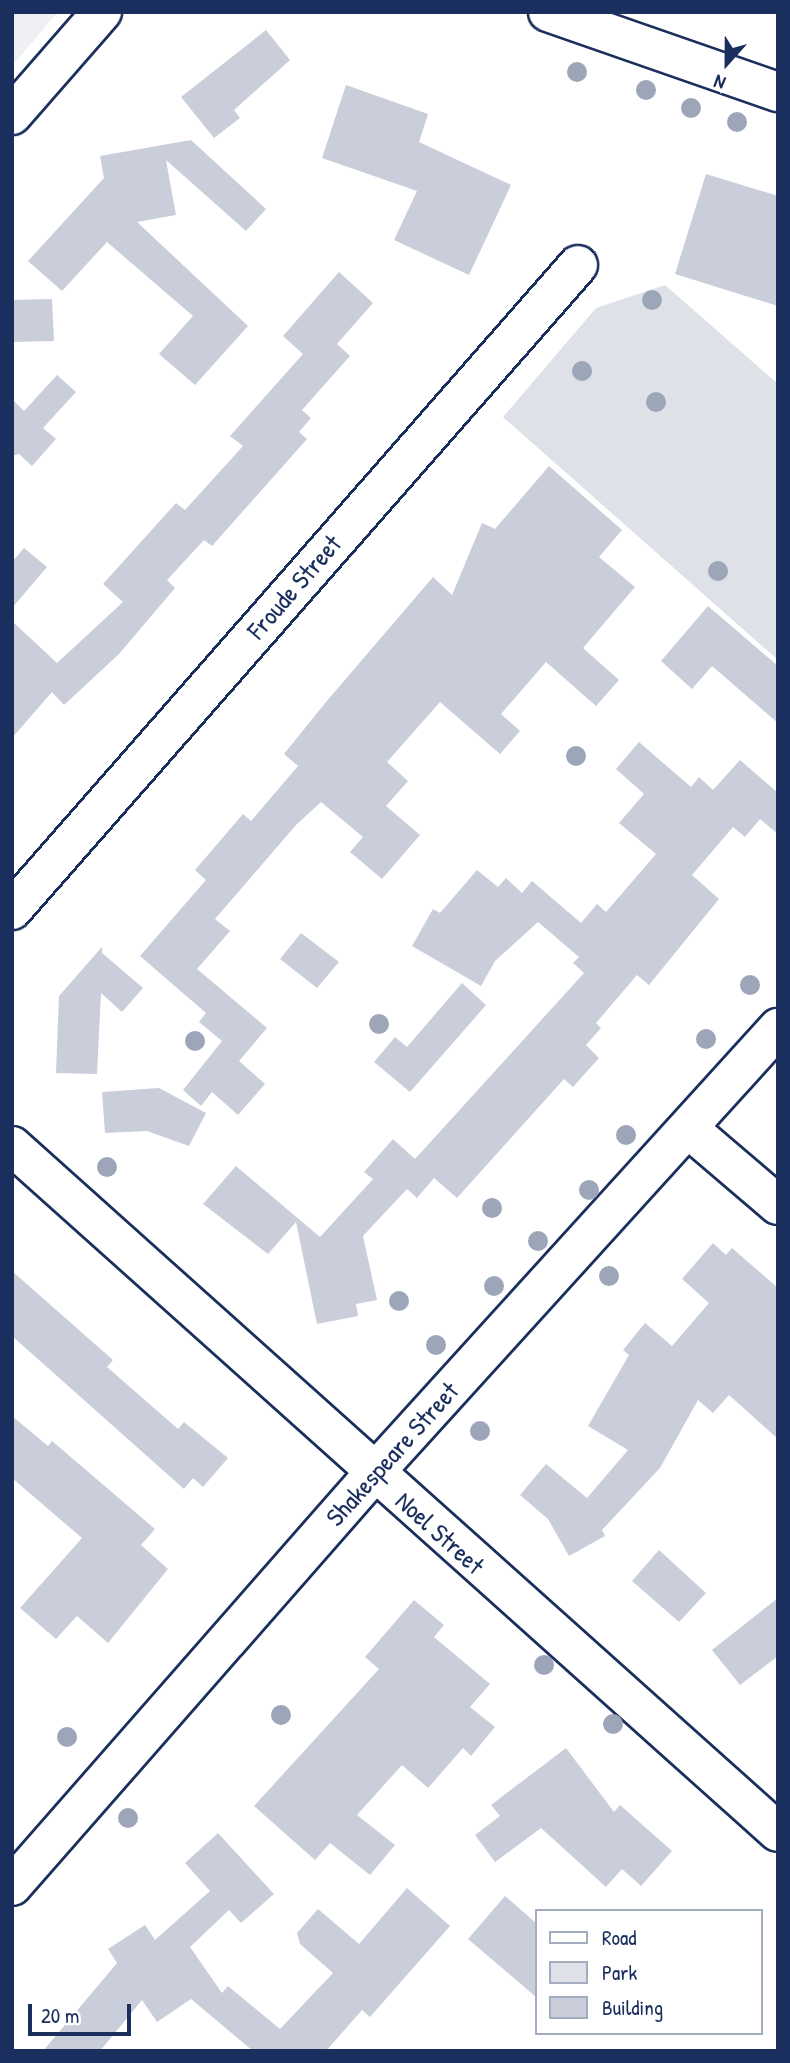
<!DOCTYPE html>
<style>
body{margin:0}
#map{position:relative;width:790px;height:2063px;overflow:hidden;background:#fff;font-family:"Patrick Hand",sans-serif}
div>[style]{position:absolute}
.built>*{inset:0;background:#eff0f4}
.green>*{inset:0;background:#dee1e7}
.building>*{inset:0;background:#caceda}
.roads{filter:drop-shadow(2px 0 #1b2f5e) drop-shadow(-2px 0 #1b2f5e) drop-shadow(0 2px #1b2f5e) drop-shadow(0 -2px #1b2f5e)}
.street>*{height:38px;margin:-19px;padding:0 19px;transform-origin:19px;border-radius:19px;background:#fff}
.secondary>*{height:38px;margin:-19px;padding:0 19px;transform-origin:19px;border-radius:19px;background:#fff}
.trees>*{width:20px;height:20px;margin:-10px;border-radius:50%;background:#9da5b9}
span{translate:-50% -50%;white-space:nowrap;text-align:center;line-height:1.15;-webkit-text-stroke:5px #fff;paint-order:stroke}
.street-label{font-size:26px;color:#1b2f5e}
.frame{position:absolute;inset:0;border:14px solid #1b2f5e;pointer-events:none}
.legend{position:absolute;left:535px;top:1909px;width:228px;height:126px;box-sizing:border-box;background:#fff;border:2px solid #a4acbf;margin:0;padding:9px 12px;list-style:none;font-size:21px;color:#1b2f5e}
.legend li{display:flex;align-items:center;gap:14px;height:35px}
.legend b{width:35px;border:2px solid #a4acbf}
.north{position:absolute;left:692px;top:28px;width:70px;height:70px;-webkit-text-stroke:5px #fff;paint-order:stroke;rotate:201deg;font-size:19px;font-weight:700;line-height:28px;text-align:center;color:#1b2f5e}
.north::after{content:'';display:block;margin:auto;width:24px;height:32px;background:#1b2f5e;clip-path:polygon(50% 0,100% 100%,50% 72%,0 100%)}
.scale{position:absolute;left:28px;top:2004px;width:103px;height:32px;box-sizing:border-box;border:4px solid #1b2f5e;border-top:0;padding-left:9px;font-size:21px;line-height:24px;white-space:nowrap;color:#1b2f5e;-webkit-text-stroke:5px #fff;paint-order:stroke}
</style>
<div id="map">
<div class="built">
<div style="clip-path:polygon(12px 12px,58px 12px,12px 66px)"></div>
</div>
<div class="green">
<div style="clip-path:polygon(665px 285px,778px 384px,778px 660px,503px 417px,596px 308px)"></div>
</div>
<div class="building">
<div style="clip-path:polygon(266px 30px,290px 60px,234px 110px,240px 118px,214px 138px,181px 97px)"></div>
<div style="clip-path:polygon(346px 85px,428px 114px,419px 142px,511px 185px,469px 275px,394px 240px,417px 191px,322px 158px)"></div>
<div style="clip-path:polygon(191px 140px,266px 209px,246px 231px,166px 160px,176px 215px,137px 222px,248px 326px,195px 385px,159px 354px,193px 316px,107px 242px,62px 291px,28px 261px,104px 178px,100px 156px)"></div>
<div style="clip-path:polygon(706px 174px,778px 196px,778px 306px,675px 274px)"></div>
<div style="clip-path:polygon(339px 272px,373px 303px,337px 344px,350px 356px,302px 410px,311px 418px,299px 432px,307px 439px,212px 546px,204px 540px,167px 580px,175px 588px,119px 654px,64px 705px,52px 692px,12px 738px,12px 621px,57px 663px,123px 602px,103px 584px,176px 503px,185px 510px,243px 446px,230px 436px,303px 354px,283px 336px)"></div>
<div style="clip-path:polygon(52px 299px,54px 341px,12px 342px,12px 300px)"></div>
<div style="clip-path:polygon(57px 375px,76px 392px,43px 428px,56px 439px,32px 466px,19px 454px,12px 456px,12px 399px,24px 411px)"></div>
<div style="clip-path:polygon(549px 466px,622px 530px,599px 557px,635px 587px,583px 648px,619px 680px,596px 706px,546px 662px,501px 714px,520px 731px,500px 754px,440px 702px,387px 762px,408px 781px,386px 806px,420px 835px,382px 879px,350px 852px,363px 837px,321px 802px,296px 825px,215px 919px,230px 931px,197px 969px,267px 1028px,239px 1061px,265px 1084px,238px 1115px,212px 1092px,201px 1106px,183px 1090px,222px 1041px,199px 1022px,206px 1013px,140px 956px,206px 880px,195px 870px,243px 814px,251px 821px,298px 766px,284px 754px,326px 702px,433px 577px,452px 595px,482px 523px,495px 529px)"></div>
<div style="clip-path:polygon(24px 548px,47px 567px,12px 608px,12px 562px)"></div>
<div style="clip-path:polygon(708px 606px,778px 666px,778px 723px,712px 666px,692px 689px,661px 661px)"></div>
<div style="clip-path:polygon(639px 742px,691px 787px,699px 777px,713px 790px,740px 760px,778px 793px,778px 834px,760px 819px,745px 837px,733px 827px,692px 875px,719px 899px,649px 985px,637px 975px,596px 1023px,601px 1028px,586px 1045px,599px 1058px,573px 1087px,564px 1079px,457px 1198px,434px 1178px,417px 1198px,407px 1189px,363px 1236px,377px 1300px,356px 1304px,358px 1316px,317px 1324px,296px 1222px,268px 1254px,203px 1204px,236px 1166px,320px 1237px,373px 1179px,364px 1172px,393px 1139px,415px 1159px,584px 973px,573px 963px,579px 957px,538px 922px,495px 961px,481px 986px,412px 946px,433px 909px,440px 913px,477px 870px,498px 887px,506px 878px,522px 893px,532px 881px,581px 923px,597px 904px,606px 912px,656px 854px,619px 823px,644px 794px,616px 769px)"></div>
<div style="clip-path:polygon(301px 933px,339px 962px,317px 988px,280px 959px)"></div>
<div style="clip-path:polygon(102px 947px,102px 953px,143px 988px,122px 1012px,101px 993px,97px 1074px,56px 1073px,59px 996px)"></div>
<div style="clip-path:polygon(462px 983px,486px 1005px,410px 1092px,374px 1062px,395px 1037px,407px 1047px)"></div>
<div style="clip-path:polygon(159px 1088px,206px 1113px,189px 1146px,147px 1131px,105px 1133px,102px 1092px)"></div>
<div style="clip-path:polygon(713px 1243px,726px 1255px,732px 1248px,778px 1288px,778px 1439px,729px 1395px,713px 1413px,698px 1400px,660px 1468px,602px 1530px,605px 1536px,569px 1556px,548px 1519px,520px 1495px,546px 1464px,587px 1498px,628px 1450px,588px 1426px,629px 1355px,623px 1350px,645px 1323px,672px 1346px,709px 1303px,682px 1279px)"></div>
<div style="clip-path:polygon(12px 1271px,113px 1360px,107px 1367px,178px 1429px,184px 1422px,228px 1458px,203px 1487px,193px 1478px,184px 1489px,12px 1336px)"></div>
<div style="clip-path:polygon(12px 1416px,48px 1446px,52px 1441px,155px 1529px,141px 1545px,168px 1569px,108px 1643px,77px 1616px,56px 1639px,20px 1608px,82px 1538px,12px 1478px)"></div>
<div style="clip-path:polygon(659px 1550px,706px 1593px,679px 1622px,632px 1581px)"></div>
<div style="clip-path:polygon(778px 1598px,778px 1656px,740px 1685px,712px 1650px)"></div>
<div style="clip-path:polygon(414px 1600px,444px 1625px,434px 1637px,490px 1684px,470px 1707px,495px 1727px,471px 1756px,463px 1748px,428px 1788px,402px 1765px,357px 1815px,395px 1845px,370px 1875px,330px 1843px,315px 1860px,254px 1806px,379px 1669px,365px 1657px)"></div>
<div style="clip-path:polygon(566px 1748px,614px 1812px,620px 1805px,672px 1851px,641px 1886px,622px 1869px,606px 1887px,541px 1828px,495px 1862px,475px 1835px,500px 1816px,491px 1805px)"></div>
<div style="clip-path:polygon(218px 1833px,274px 1894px,241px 1923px,229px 1910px,190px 1947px,222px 1993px,228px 1986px,280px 2029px,333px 1973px,300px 1944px,297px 1933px,318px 1909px,359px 1944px,407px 1888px,450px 1926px,370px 2017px,362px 2010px,326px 2051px,253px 2051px,191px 1999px,157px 2022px,142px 2000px,100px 2051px,43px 2051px,117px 1963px,108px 1949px,145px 1925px,155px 1940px,210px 1891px,185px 1863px)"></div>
<div style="clip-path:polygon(505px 1896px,536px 1923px,536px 1997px,468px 1939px)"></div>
</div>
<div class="roads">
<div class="street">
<div style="left:12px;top:115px;width:137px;rotate:-48.9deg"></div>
<div style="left:12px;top:910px;width:858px;rotate:-48.73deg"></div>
<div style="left:689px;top:1129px;width:117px;rotate:40.5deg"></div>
<div style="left:12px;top:1146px;width:1028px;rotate:41.85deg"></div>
</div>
<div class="secondary">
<div style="left:548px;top:12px;width:244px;rotate:19.2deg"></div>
<div style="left:12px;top:1886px;width:551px;rotate:-48.76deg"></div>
<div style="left:375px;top:1472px;width:600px;rotate:-47.77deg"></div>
</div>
</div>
<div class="trees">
<div style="left:577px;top:72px"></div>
<div style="left:646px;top:90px"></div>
<div style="left:691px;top:108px"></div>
<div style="left:737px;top:122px"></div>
<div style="left:652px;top:300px"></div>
<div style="left:582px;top:371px"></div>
<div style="left:656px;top:402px"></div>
<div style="left:718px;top:571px"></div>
<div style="left:576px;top:756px"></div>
<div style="left:750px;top:985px"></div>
<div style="left:379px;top:1024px"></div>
<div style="left:706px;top:1039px"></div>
<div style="left:195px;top:1041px"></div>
<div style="left:626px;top:1135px"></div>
<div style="left:107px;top:1167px"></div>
<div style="left:589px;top:1190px"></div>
<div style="left:492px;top:1208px"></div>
<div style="left:538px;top:1241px"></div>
<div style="left:609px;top:1276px"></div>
<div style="left:494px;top:1286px"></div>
<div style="left:399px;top:1301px"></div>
<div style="left:436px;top:1345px"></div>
<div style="left:480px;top:1431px"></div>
<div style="left:544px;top:1665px"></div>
<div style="left:281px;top:1715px"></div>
<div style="left:613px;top:1724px"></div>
<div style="left:67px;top:1737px"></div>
<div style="left:128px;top:1818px"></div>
</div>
<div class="street-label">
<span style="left:294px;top:587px;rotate:-49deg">Froude Street</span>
<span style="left:392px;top:1454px;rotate:-48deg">Shakespeare Street</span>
<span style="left:440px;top:1533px;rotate:42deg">Noel Street</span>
</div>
<div class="frame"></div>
<ul class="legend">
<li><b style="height:9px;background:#fff"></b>Road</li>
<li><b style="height:19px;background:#dee1e7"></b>Park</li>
<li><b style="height:19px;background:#caceda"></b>Building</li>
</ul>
<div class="north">N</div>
<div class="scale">20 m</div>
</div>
